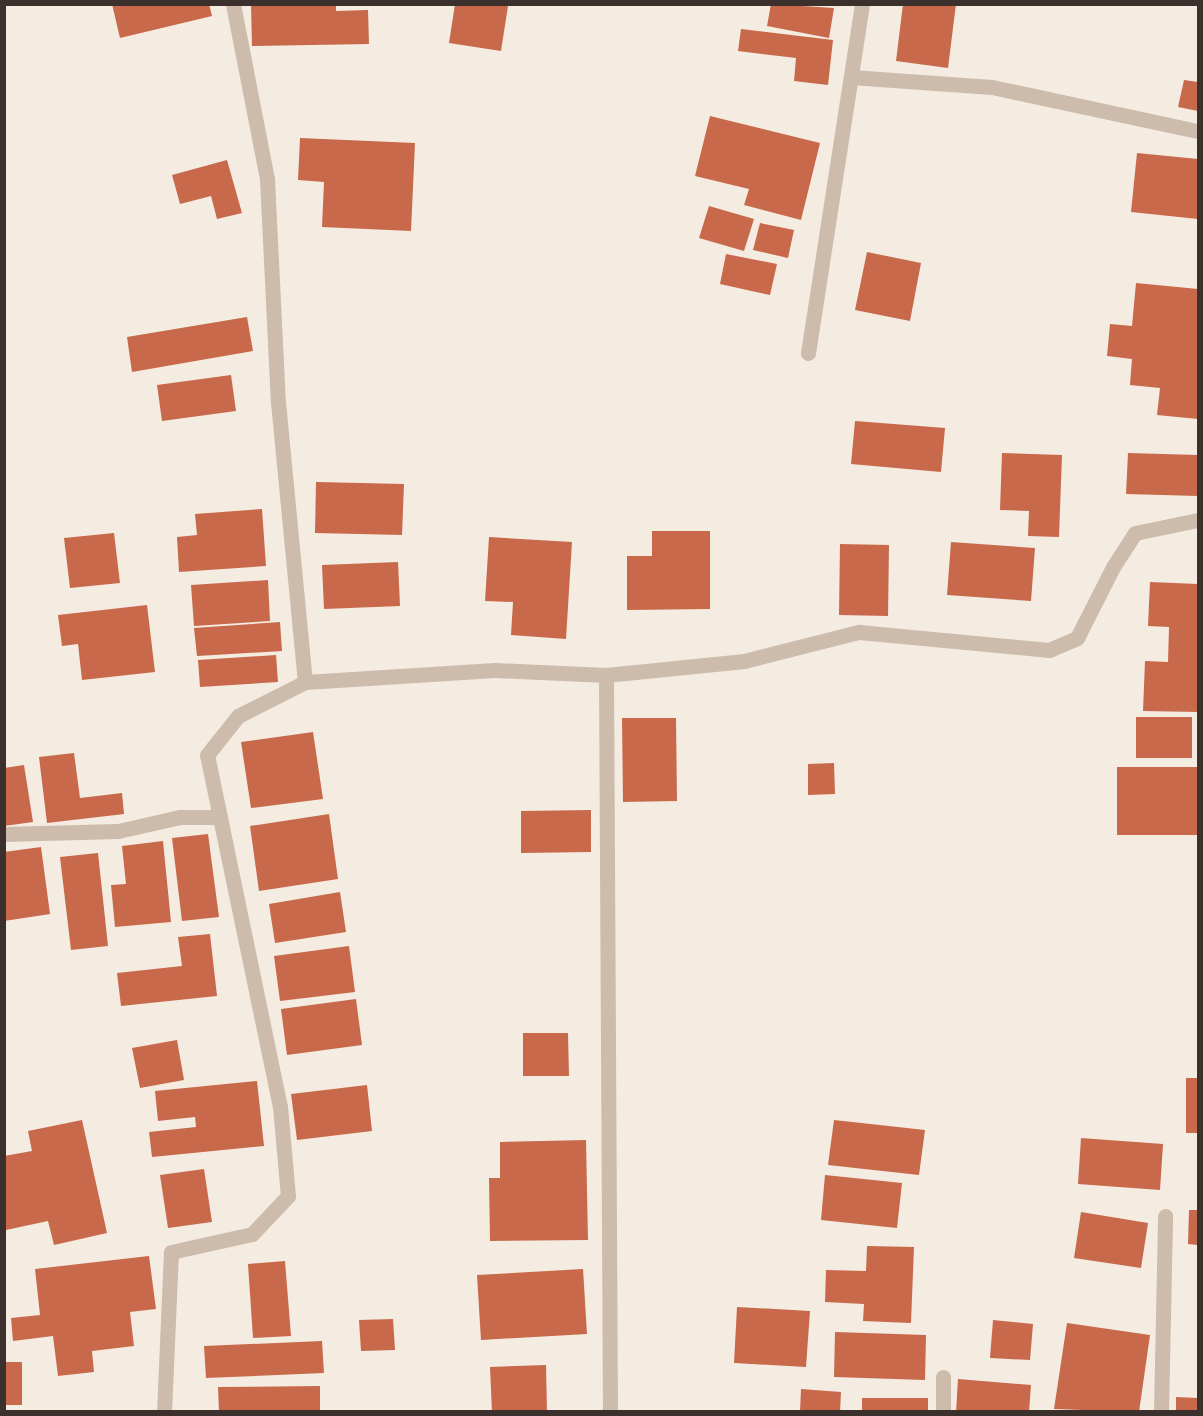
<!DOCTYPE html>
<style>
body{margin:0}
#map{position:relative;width:1203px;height:1416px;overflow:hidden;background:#f4ebe1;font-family:Lato,sans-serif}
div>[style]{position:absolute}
.building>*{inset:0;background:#c8694b}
.minor>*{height:15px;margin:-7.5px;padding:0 7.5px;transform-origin:7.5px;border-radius:7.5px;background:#cdbbac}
span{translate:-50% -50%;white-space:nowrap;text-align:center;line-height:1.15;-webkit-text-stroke:4.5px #fbf5ee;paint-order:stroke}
.frame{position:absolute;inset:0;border:6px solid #3b302b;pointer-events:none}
</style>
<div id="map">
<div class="building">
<div style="clip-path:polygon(112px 4px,209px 4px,212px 16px,120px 38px)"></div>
<div style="clip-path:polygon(251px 4px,336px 4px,336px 11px,368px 10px,369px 44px,252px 46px)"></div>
<div style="clip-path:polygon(455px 4px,508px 6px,501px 51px,449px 43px)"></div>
<div style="clip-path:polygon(771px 4px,834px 8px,829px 38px,767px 26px)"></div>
<div style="clip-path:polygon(903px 4px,956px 4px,948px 68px,896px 61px)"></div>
<div style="clip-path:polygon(741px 29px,833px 40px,828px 85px,794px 81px,796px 58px,738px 51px)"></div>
<div style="clip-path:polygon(1184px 80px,1198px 82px,1198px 111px,1178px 107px)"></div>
<div style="clip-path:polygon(710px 116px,820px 143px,801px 220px,744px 205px,749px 189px,695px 176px)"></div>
<div style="clip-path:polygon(300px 138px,415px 143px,411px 231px,322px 227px,324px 182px,298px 180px)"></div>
<div style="clip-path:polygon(1137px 153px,1198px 159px,1198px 219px,1131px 212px)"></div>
<div style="clip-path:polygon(227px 160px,242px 213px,217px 219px,211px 196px,180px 204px,172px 175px)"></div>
<div style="clip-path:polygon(709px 206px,754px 219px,744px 251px,699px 238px)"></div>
<div style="clip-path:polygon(760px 223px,794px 230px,788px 258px,753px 250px)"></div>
<div style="clip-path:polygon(867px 252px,921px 263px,910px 321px,855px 310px)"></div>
<div style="clip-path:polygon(726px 254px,777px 264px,770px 295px,720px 284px)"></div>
<div style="clip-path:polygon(1136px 283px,1198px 289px,1198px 419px,1157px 415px,1160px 388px,1130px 385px,1132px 359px,1107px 356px,1110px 324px,1132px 326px)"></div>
<div style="clip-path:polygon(247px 317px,253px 351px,132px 372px,127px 337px)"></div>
<div style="clip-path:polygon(231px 375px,236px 411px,162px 421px,157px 385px)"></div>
<div style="clip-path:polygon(855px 421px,945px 428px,941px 472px,851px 464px)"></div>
<div style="clip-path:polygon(1002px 453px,1062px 455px,1059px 537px,1028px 536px,1029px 511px,1000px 510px)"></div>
<div style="clip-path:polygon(1128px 453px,1198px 455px,1198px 496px,1126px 494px)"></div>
<div style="clip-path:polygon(316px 482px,404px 484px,402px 535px,315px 533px)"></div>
<div style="clip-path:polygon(262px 509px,266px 566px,179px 572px,177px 537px,197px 535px,195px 514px)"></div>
<div style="clip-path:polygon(652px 531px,710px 531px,710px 609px,627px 610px,627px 556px,652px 556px)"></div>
<div style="clip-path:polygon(114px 533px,120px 583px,70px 588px,64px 538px)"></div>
<div style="clip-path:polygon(489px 537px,572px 542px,566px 639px,511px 635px,513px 602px,485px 601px)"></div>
<div style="clip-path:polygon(951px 542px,1035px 548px,1031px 601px,947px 595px)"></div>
<div style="clip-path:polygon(840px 544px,889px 545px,888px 616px,839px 615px)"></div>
<div style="clip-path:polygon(398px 562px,400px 606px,324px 609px,322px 565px)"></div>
<div style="clip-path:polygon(268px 580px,270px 621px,194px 626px,191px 585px)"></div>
<div style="clip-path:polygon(1150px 582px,1198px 584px,1198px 712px,1143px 711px,1145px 661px,1168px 662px,1169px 627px,1148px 626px)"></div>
<div style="clip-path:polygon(147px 605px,155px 672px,82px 680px,78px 644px,62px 646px,58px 615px)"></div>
<div style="clip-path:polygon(280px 622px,282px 651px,197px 656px,194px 628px)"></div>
<div style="clip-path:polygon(276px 655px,278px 682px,200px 687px,198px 660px)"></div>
<div style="clip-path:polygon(1136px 717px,1192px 717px,1192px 758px,1136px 758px)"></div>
<div style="clip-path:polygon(622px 718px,676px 718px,677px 801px,623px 802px)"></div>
<div style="clip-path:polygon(313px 732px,323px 799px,251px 808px,241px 742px)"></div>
<div style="clip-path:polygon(74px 753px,80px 798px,122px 793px,124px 814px,47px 823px,39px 757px)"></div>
<div style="clip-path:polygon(834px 763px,835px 794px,808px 795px,808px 764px)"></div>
<div style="clip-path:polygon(24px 765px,33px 822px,4px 826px,4px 768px)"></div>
<div style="clip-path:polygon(1117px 767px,1198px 767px,1198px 835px,1117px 835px)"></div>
<div style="clip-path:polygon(591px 810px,591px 852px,521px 853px,521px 811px)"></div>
<div style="clip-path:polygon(329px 814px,338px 879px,259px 891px,250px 826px)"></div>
<div style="clip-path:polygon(208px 834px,219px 917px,182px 921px,172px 838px)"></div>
<div style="clip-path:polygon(163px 841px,171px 922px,115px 927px,111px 885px,126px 884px,122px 846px)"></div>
<div style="clip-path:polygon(41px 847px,50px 914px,4px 921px,4px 852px)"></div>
<div style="clip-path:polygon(98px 853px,108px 946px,71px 950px,60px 857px)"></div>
<div style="clip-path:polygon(340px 892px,346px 932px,275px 943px,269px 904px)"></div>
<div style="clip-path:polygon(210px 934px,217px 996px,121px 1006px,117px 973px,182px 966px,178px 937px)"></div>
<div style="clip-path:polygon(349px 946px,355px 992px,280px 1001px,274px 956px)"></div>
<div style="clip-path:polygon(356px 999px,362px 1045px,287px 1055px,281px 1009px)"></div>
<div style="clip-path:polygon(523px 1033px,568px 1033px,569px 1076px,523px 1076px)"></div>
<div style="clip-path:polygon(177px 1040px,184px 1080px,140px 1088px,132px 1048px)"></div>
<div style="clip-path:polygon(1186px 1078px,1198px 1078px,1198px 1133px,1186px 1133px)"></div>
<div style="clip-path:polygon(257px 1081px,264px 1146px,152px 1157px,149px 1132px,196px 1127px,195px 1117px,158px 1121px,155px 1091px)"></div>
<div style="clip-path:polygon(367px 1085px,372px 1131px,297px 1140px,291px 1094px)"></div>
<div style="clip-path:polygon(82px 1120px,107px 1233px,54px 1245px,48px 1221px,6px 1230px,4px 1156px,32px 1151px,28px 1131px)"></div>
<div style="clip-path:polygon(834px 1120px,925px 1130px,919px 1175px,828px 1165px)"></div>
<div style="clip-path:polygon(1081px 1138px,1163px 1144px,1160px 1190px,1078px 1184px)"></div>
<div style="clip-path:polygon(586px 1140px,588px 1240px,490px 1241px,489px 1178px,500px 1178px,500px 1142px)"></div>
<div style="clip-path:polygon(204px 1169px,212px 1222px,168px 1228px,160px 1175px)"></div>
<div style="clip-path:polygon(825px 1175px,902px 1183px,897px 1228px,821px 1220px)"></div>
<div style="clip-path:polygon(1189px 1210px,1198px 1210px,1198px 1245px,1188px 1244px)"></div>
<div style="clip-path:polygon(1081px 1212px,1148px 1223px,1141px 1268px,1074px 1258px)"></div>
<div style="clip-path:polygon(867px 1246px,914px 1247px,911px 1323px,863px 1321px,864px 1304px,825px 1302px,826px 1270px,866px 1271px)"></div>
<div style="clip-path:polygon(149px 1256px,156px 1309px,130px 1312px,134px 1346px,92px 1351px,94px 1372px,58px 1376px,53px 1336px,13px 1341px,11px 1318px,40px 1315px,35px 1269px)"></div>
<div style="clip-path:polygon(285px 1261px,291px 1336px,253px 1338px,248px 1264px)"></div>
<div style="clip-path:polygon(583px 1269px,587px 1334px,481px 1340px,477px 1275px)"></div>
<div style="clip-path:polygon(737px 1307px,810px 1311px,806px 1367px,734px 1363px)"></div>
<div style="clip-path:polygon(393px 1319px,395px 1350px,361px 1351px,359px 1320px)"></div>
<div style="clip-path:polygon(993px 1320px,1033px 1324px,1030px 1360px,990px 1358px)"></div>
<div style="clip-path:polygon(1067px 1323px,1150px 1335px,1139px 1412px,1054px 1409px)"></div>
<div style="clip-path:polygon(835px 1332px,926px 1335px,925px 1380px,834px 1377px)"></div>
<div style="clip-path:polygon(322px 1341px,324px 1373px,206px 1378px,204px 1346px)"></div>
<div style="clip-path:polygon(4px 1362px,22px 1362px,22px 1405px,4px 1405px)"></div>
<div style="clip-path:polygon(546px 1365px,547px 1412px,492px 1412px,490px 1367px)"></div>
<div style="clip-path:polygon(958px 1379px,1031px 1385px,1029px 1412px,956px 1412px)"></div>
<div style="clip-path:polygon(320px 1386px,320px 1412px,219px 1412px,218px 1387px)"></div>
<div style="clip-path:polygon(801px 1389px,841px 1392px,840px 1412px,800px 1412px)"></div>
<div style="clip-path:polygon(1176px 1397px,1198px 1398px,1198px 1412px,1176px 1412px)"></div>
<div style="clip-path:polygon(862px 1398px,928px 1398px,928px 1412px,862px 1412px)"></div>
</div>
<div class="minor">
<div style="left:233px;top:4px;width:178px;rotate:79deg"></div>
<div style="left:267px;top:179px;width:223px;rotate:87.2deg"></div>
<div style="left:278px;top:402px;width:281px;rotate:84.5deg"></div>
<div style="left:851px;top:77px;width:141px;rotate:4.1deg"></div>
<div style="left:992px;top:87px;width:211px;rotate:12.1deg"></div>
<div style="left:808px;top:353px;width:353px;rotate:-81.2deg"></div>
<div style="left:606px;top:675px;width:737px;rotate:89.69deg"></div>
<div style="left:4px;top:834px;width:114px;rotate:-1.5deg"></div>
<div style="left:118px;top:831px;width:64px;rotate:-12.7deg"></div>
<div style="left:180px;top:817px;width:40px"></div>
<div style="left:164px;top:1412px;width:160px;rotate:-87.5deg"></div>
<div style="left:171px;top:1252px;width:83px;rotate:-12.5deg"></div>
<div style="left:252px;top:1234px;width:52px;rotate:-46.5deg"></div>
<div style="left:288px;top:1196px;width:89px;rotate:-95.1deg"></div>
<div style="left:280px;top:1107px;width:359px;rotate:-101.7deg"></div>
<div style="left:207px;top:755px;width:50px;rotate:-51.5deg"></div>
<div style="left:238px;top:716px;width:75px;rotate:-26.9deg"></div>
<div style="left:305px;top:682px;width:190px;rotate:-3.6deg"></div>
<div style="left:495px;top:670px;width:111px;rotate:2.6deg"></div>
<div style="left:606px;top:675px;width:139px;rotate:-5.8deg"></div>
<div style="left:744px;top:661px;width:119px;rotate:-14.2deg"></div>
<div style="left:859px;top:632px;width:191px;rotate:5.4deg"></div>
<div style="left:1049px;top:650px;width:30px;rotate:-23deg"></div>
<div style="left:1077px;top:638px;width:80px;rotate:-63.1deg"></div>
<div style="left:1113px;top:567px;width:40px;rotate:-57.1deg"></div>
<div style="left:1135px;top:533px;width:64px;rotate:-11.7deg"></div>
<div style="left:943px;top:1412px;width:35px;rotate:-90deg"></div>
<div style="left:1161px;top:1412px;width:196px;rotate:-88.8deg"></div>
</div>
<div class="frame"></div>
</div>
